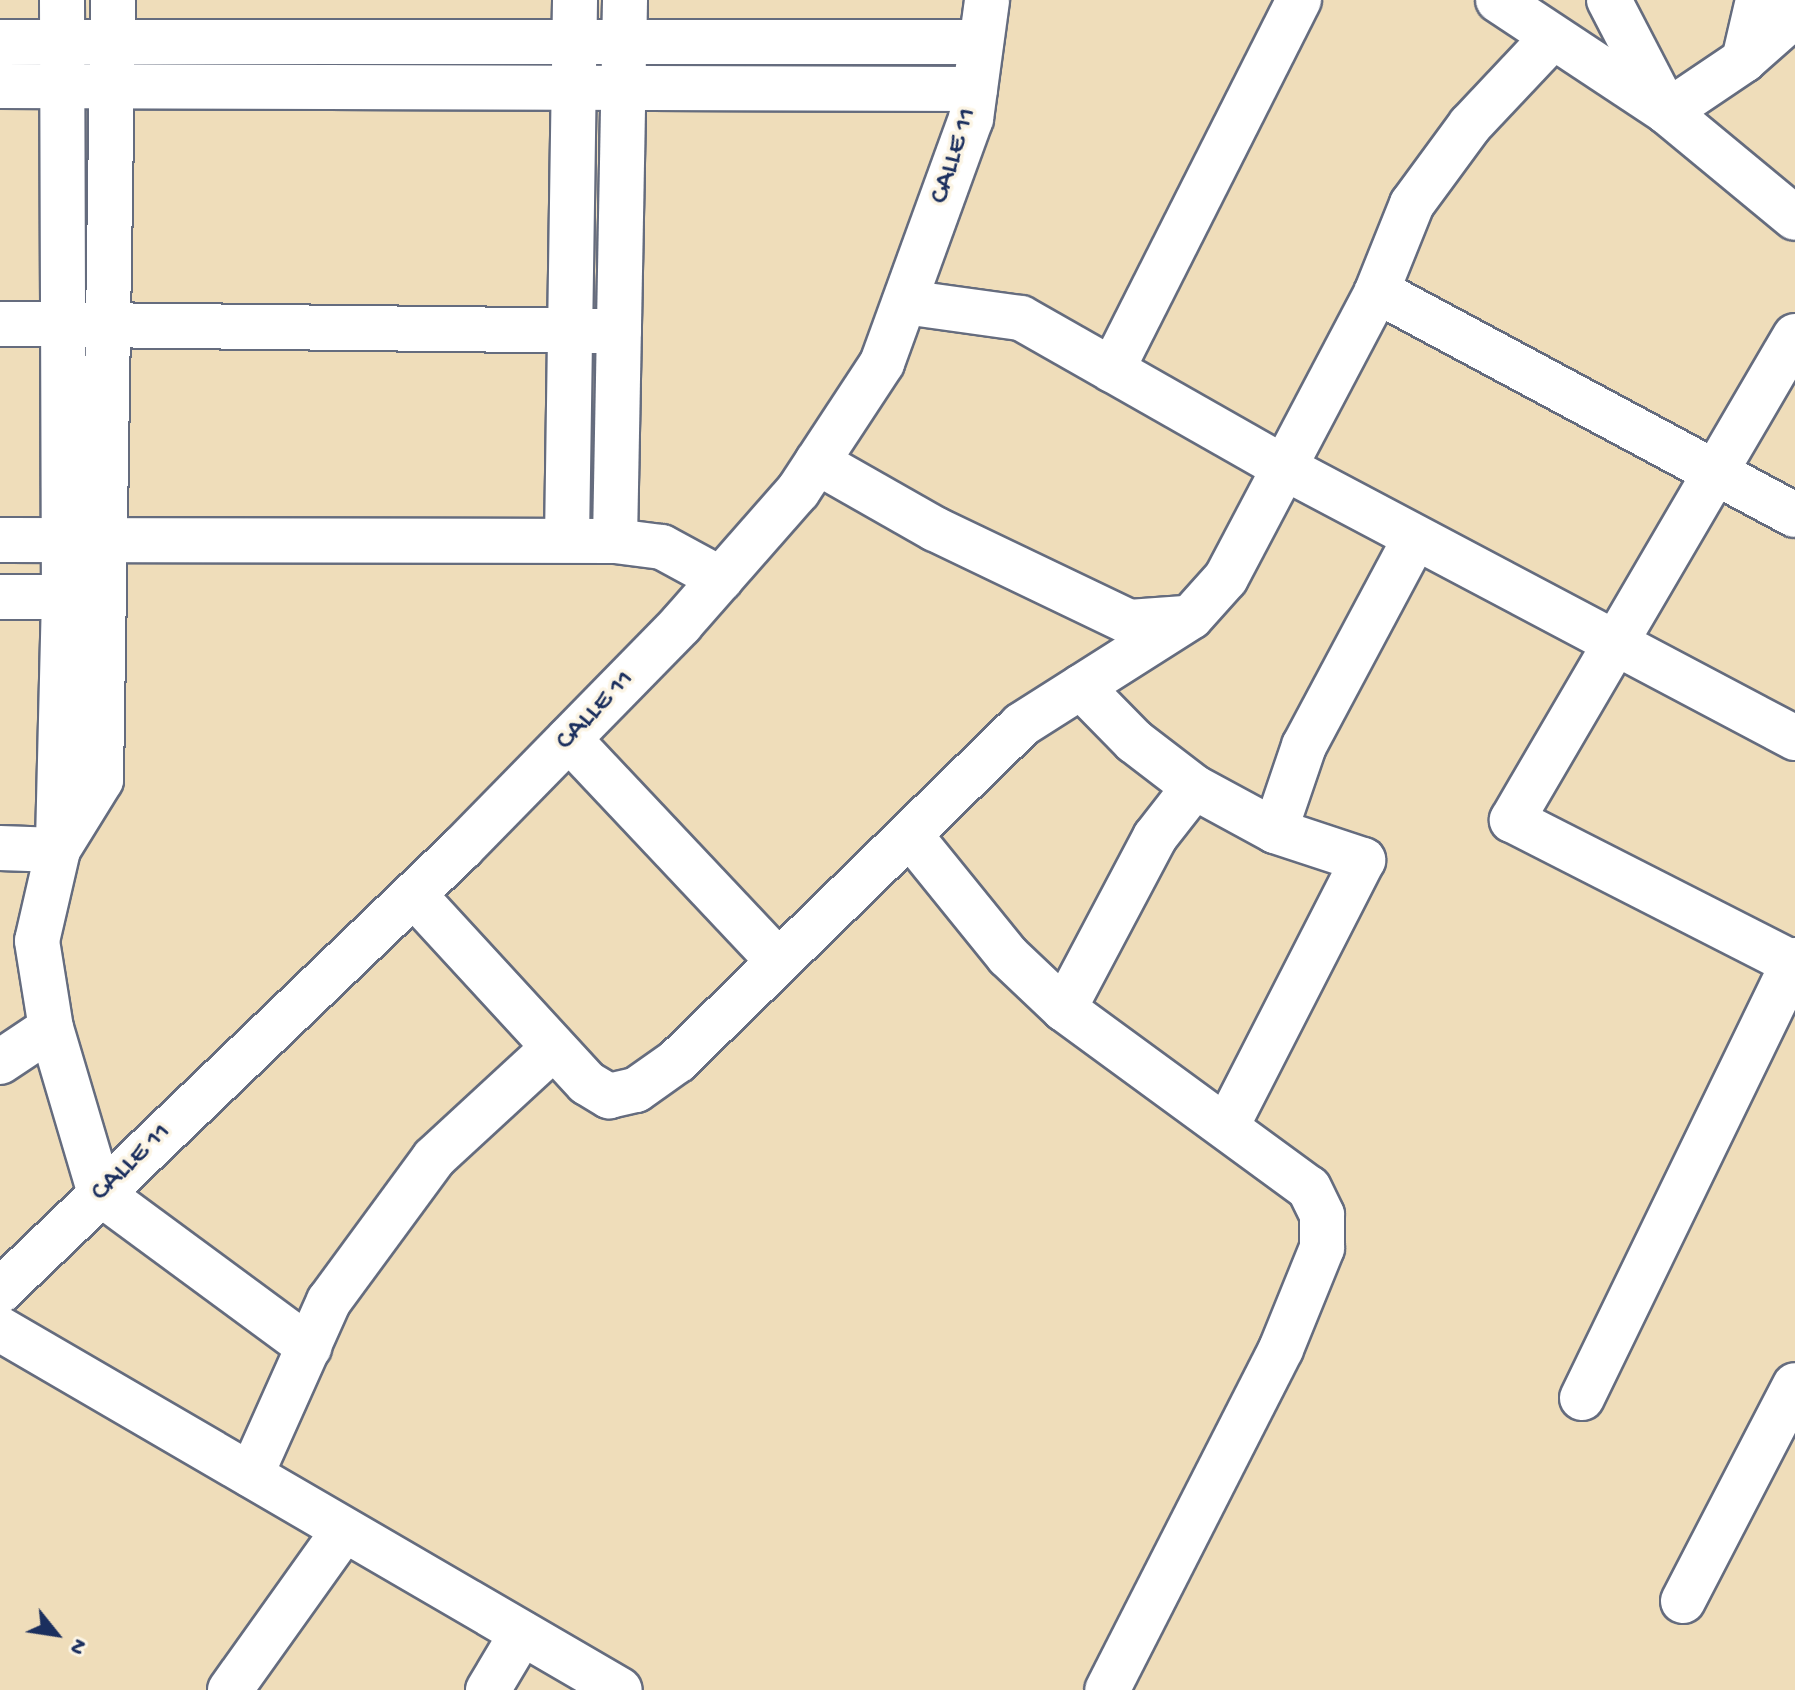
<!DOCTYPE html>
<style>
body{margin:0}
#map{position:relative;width:1795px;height:1690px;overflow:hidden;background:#efddba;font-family:"Gochi Hand",sans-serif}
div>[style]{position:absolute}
.roads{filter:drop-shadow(2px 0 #656c7e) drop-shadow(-2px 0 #656c7e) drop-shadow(0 2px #656c7e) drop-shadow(0 -2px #656c7e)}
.minor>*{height:44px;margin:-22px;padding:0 22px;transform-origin:22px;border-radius:22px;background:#fff}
span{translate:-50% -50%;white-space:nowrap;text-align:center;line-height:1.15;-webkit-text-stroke:7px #fcf5e5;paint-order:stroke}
.street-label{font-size:28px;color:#1b2f5e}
.north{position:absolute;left:16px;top:1594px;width:80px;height:80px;-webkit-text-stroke:6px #fcf5e5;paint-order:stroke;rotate:120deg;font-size:22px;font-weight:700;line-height:32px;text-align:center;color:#1b2f5e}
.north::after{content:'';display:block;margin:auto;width:28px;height:36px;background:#1b2f5e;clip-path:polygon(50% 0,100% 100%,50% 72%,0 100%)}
</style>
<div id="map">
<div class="roads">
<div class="minor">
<div style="left:62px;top:0;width:597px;rotate:89.81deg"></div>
<div style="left:64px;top:597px;width:253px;rotate:91.4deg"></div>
<div style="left:58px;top:850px;width:93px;rotate:103deg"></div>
<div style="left:37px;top:941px;width:88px;rotate:80.9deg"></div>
<div style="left:51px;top:1028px;width:172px;rotate:73.5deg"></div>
<div style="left:100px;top:1193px;width:260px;rotate:36.4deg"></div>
<div style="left:1498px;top:0;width:203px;rotate:33.5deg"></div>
<div style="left:1667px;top:112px;width:166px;rotate:39.6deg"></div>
<div style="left:1609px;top:0;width:126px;rotate:62.6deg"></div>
<div style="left:1667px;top:112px;width:93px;rotate:-34deg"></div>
<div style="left:1744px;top:60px;width:68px;rotate:-41.4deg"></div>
<div style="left:0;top:42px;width:981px"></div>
<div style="left:1744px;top:60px;width:62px;rotate:-76.9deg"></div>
<div style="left:0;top:86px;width:975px;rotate:0.18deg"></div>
<div style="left:1377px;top:291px;width:474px;rotate:28.2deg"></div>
<div style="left:905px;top:302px;width:117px;rotate:7.9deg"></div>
<div style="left:1021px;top:318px;width:306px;rotate:29.6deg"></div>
<div style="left:1287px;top:469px;width:575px;rotate:27.9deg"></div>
<div style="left:0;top:324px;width:619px;rotate:0.65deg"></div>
<div style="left:1795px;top:336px;width:561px;rotate:120.32deg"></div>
<div style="left:1512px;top:820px;width:318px;rotate:27deg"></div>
<div style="left:1112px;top:370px;width:415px;rotate:-63.2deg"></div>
<div style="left:817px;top:462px;width:136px;rotate:29.6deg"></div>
<div style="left:935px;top:529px;width:215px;rotate:25.6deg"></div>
<div style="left:1129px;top:622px;width:56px;rotate:-4.1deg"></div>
<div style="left:0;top:540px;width:615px;rotate:0.09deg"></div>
<div style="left:615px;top:541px;width:47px;rotate:7.3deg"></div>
<div style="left:662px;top:547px;width:67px;rotate:28.5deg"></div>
<div style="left:567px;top:540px;width:540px;rotate:-89.15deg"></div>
<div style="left:615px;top:541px;width:541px;rotate:-88.94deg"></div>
<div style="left:0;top:597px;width:94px"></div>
<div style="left:1081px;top:687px;width:76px;rotate:45.5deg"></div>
<div style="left:1134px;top:741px;width:76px;rotate:37.5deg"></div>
<div style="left:1194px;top:787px;width:92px;rotate:28.5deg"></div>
<div style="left:1275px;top:831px;width:93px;rotate:18.2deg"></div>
<div style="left:1363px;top:860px;width:299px;rotate:117.1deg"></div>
<div style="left:569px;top:739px;width:303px;rotate:46.7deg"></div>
<div style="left:1275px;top:831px;width:90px;rotate:-71.2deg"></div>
<div style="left:1304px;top:746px;width:236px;rotate:-61.9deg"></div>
<div style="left:910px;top:835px;width:156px;rotate:51deg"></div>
<div style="left:1008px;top:956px;width:77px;rotate:43.4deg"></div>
<div style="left:1064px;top:1009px;width:303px;rotate:36.2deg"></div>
<div style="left:1309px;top:1188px;width:30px;rotate:64deg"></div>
<div style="left:1322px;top:1215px;width:33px;rotate:90deg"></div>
<div style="left:1322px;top:1248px;width:109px;rotate:112.1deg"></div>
<div style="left:1281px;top:1349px;width:383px;rotate:117deg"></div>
<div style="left:0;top:848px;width:58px;rotate:2deg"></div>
<div style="left:59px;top:848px;width:80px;rotate:-58.3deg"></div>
<div style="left:101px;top:780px;width:780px;rotate:-89.12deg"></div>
<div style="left:414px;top:895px;width:255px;rotate:47.4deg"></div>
<div style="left:587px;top:1083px;width:26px;rotate:31deg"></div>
<div style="left:609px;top:1096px;width:28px;rotate:-13deg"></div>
<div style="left:636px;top:1090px;width:50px;rotate:-35.3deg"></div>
<div style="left:677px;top:1061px;width:481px;rotate:-44.3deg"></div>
<div style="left:1021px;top:725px;width:201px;rotate:-32.4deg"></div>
<div style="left:1191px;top:617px;width:52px;rotate:-48.1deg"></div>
<div style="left:1226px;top:578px;width:324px;rotate:-62.2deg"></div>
<div style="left:1377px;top:291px;width:94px;rotate:-68.1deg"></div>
<div style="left:1412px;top:204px;width:98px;rotate:-53.7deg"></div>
<div style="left:1470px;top:125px;width:120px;rotate:-46.7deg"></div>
<div style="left:1064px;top:1009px;width:195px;rotate:-62.1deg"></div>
<div style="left:1155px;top:837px;width:63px;rotate:-52deg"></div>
<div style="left:0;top:1062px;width:61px;rotate:-33.7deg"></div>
<div style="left:0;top:1291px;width:640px;rotate:-43.8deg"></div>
<div style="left:462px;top:848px;width:313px;rotate:-45.6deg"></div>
<div style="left:681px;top:624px;width:177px;rotate:-48.7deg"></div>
<div style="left:798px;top:491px;width:153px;rotate:-56.7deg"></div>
<div style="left:882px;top:363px;width:260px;rotate:-70deg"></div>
<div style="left:971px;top:119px;width:120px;rotate:-82.3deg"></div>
<div style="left:0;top:1329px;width:717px;rotate:30.21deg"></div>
<div style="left:1582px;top:1398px;width:487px;rotate:-64.1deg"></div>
<div style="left:251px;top:1475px;width:191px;rotate:-65.9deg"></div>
<div style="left:329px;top:1301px;width:177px;rotate:-53.7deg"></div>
<div style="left:434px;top:1158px;width:162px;rotate:-42.7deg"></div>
<div style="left:1683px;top:1601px;width:243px;rotate:-62.6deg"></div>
<div style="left:230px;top:1690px;width:196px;rotate:-54.5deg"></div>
<div style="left:488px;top:1690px;width:66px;rotate:-59.2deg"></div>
</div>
</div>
<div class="street-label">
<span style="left:955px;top:156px;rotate:-72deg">CALLE 11</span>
<span style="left:596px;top:711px;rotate:-46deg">CALLE 11</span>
<span style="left:132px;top:1163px;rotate:-44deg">CALLE 11</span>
</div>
<div class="north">N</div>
</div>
